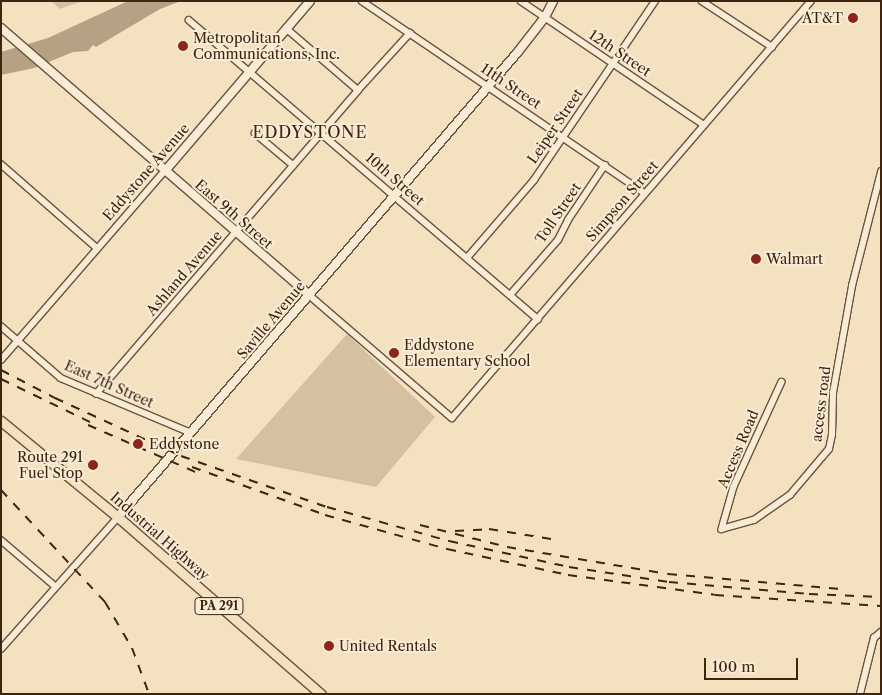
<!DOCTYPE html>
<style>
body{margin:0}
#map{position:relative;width:882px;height:695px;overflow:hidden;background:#f4e1c0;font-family:"Libre Caslon Text",serif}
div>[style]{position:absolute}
.green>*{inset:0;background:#d5c1a2}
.water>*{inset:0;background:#b6a184}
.roads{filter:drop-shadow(1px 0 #6b543c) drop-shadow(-1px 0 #6b543c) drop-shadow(0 1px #6b543c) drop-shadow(0 -1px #6b543c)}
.street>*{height:5.5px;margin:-2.75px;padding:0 2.75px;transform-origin:2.75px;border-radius:2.75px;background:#f8ecd6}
.secondary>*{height:8px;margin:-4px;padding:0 4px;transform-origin:4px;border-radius:4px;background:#f8ecd6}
.primary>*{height:9px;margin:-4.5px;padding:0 4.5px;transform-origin:4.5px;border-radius:4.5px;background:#f4e1c0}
.rail>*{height:2px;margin-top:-1px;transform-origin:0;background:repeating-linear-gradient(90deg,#3d2510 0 9px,transparent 0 18px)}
.dots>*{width:14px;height:14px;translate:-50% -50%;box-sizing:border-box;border:2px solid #f8ecd6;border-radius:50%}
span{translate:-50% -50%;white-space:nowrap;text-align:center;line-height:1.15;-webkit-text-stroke:4px #f8ecd6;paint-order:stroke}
.shield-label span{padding:1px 4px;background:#f8ecd6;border:1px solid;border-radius:4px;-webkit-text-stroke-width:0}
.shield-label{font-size:12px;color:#3d2510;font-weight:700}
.poi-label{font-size:14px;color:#3d2510}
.right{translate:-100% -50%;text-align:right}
.left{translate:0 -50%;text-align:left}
.street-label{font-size:14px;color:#3d2510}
.quarter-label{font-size:16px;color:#3d2510;letter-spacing:1px}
.frame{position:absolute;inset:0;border:2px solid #3d2510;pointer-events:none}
.scale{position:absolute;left:704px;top:658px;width:94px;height:22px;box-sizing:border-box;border:2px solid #3d2510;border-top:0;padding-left:6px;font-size:15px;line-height:18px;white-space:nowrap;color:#3d2510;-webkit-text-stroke:4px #f8ecd6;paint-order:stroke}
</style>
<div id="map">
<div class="green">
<div style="clip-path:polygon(51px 1px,83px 1px,60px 9px)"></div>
<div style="clip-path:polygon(347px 334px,435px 417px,376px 487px,236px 459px)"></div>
</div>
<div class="water">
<div style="clip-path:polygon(128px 1px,181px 1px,160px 9px,96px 47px,93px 45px,88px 51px,73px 52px,34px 68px,1px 75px,1px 52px,48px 38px)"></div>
</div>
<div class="roads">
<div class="street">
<div style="left:362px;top:1px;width:342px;rotate:34.2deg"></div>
<div style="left:521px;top:1px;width:221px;rotate:34.1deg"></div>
<div style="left:702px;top:1px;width:84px;rotate:33.3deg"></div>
<div style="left:189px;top:20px;width:460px;rotate:40.6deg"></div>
<div style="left:286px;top:28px;width:95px;rotate:40.7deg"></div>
<div style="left:255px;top:133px;width:50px;rotate:40.1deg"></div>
<div style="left:1px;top:164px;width:128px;rotate:41.2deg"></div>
<div style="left:467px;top:258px;width:103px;rotate:-49.3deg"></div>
<div style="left:534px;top:180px;width:216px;rotate:-55.9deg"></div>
<div style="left:308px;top:294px;width:190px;rotate:40.7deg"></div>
<div style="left:452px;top:418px;width:550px;rotate:-49.27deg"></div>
<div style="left:510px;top:295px;width:73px;rotate:-48.9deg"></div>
<div style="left:558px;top:240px;width:22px;rotate:-63deg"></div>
<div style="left:568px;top:220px;width:66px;rotate:-56.1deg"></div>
<div style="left:1px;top:326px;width:79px;rotate:40.9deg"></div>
<div style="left:61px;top:378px;width:141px;rotate:22.9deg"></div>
<div style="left:1px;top:360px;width:250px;rotate:-49.1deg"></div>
<div style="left:782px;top:382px;width:115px;rotate:114.6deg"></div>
<div style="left:734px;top:487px;width:44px;rotate:105.9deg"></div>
<div style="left:722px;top:529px;width:33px;rotate:-16deg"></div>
<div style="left:754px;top:520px;width:44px;rotate:-34.8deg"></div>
<div style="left:790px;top:495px;width:60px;rotate:-49.7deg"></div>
<div style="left:829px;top:449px;width:14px;rotate:-78deg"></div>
<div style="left:832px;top:435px;width:42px;rotate:-88.6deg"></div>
<div style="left:833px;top:393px;width:109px;rotate:-79.9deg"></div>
<div style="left:852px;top:286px;width:118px;rotate:-75.7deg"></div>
<div style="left:96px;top:394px;width:401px;rotate:-49.2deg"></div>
<div style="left:358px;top:90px;width:77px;rotate:-47.6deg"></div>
<div style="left:1px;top:540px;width:71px;rotate:40.4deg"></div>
<div style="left:1px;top:649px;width:176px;rotate:-48.4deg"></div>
<div style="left:860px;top:694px;width:58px;rotate:-76deg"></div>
<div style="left:874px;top:638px;width:9px;rotate:-41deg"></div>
</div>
<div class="secondary">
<div style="left:1px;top:28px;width:406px;rotate:40.9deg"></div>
<div style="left:165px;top:171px;width:223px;rotate:-49.5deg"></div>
<div style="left:118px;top:517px;width:612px;rotate:-49.31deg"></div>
<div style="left:517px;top:53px;width:46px;rotate:-52.1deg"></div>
<div style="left:545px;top:17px;width:18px;rotate:-63deg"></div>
</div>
<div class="primary">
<div style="left:1px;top:421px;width:151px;rotate:39.4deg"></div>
<div style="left:118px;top:517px;width:269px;rotate:41.1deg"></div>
</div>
</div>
<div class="rail">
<div style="left:1px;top:370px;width:61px;rotate:27.4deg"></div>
<div style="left:55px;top:398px;width:139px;rotate:24.7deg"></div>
<div style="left:181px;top:456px;width:155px;rotate:19.3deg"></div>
<div style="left:327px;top:507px;width:127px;rotate:15.6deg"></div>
<div style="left:449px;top:541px;width:123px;rotate:12.2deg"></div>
<div style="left:569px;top:567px;width:101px;rotate:8.5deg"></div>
<div style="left:669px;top:582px;width:141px;rotate:4.9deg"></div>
<div style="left:809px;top:594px;width:72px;rotate:2.4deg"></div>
<div style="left:1px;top:379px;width:106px;rotate:25.8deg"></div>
<div style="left:88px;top:425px;width:120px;rotate:23.6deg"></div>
<div style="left:192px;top:467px;width:141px;rotate:19.8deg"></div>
<div style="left:325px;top:515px;width:127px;rotate:15.6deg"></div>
<div style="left:447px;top:549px;width:124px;rotate:12.1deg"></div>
<div style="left:568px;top:575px;width:148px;rotate:7.7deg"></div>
<div style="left:715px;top:595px;width:166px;rotate:3.8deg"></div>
<div style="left:1px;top:490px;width:153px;rotate:47.1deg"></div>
<div style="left:105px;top:602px;width:53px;rotate:59.6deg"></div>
<div style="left:132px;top:648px;width:49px;rotate:69.7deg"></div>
<div style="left:420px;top:525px;width:90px;rotate:14.2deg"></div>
<div style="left:507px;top:547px;width:163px;rotate:9.5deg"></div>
<div style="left:668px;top:574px;width:173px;rotate:5deg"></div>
<div style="left:455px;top:531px;width:34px;rotate:-3deg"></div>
<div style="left:489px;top:529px;width:63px;rotate:9.2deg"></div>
</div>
<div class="dots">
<div style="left:853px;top:18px;background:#8f2418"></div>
<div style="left:183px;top:46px;background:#8f2418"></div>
<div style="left:756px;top:259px;background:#8f2418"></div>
<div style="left:394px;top:353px;background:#8f2418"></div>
<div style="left:138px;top:444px;background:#8f2418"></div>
<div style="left:93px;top:465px;background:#8f2418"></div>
<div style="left:329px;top:646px;background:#8f2418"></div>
</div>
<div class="shield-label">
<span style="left:219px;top:606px">PA 291</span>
</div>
<div class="poi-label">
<span class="right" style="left:843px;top:18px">AT&amp;T</span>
<span class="left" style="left:193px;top:46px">Metropolitan<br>Communications, Inc.</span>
<span class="left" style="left:766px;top:259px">Walmart</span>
<span class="left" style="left:404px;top:353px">Eddystone<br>Elementary School</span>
<span class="left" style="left:149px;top:444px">Eddystone</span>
<span class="right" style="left:83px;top:465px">Route 291<br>Fuel Stop</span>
<span class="left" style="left:339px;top:646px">United Rentals</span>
</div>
<div class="street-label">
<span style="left:620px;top:53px;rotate:34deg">12th Street</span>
<span style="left:511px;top:86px;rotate:34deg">11th Street</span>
<span style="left:555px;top:126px;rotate:-56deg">Leiper Street</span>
<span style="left:146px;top:172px;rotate:-49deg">Eddystone Avenue</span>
<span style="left:395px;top:179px;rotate:41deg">10th Street</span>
<span style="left:622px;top:201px;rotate:-49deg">Simpson Street</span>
<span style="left:558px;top:213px;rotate:-56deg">Toll Street</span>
<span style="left:234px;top:214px;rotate:41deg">East 9th Street</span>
<span style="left:184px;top:273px;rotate:-49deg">Ashland Avenue</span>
<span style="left:271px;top:320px;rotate:-50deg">Saville Avenue</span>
<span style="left:109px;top:384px;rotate:24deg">East 7th Street</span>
<span style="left:821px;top:404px;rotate:-83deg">access road</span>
<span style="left:738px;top:449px;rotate:-67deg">Access Road</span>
<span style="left:160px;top:536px;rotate:41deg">Industrial Highway</span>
</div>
<div class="quarter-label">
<span style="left:310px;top:132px">EDDYSTONE</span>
</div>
<div class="frame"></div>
<div class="scale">100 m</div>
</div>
